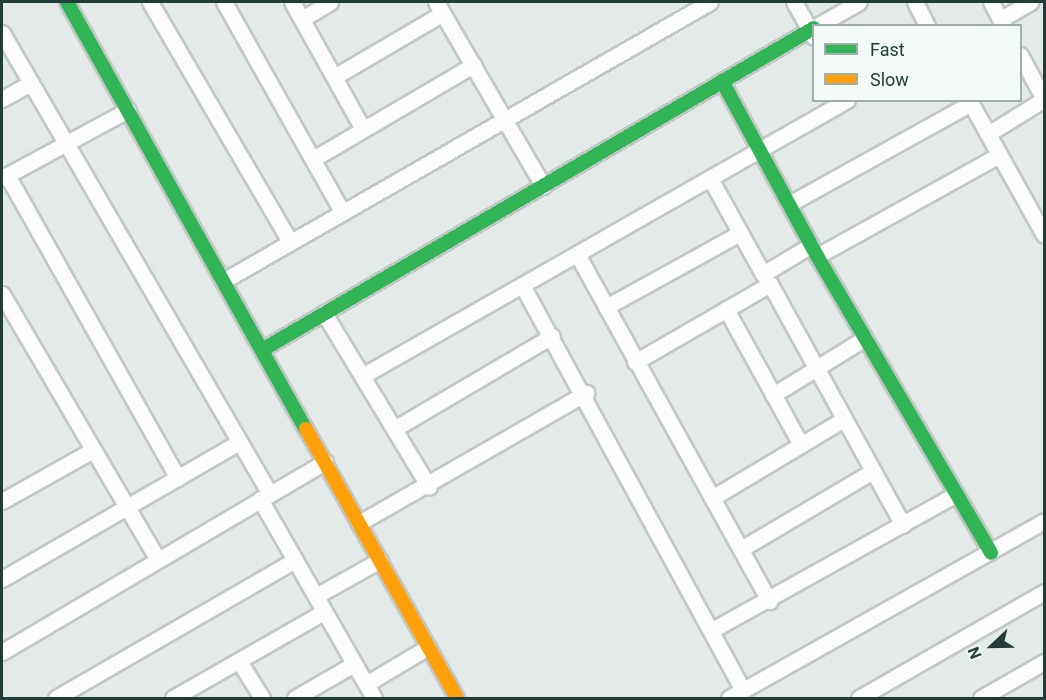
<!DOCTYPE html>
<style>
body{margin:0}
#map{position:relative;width:1046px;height:700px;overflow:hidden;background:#e4eae7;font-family:Roboto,sans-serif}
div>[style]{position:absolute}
.roads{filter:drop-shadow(2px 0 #c1c7c4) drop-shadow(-2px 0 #c1c7c4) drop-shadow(0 2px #c1c7c4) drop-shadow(0 -2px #c1c7c4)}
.street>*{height:15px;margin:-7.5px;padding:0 7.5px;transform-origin:7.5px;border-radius:7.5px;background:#fbfcfb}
.fast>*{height:14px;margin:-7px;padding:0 7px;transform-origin:7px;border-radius:7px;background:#30b455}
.slow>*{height:14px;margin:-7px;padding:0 7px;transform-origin:7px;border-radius:7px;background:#ff9f0a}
span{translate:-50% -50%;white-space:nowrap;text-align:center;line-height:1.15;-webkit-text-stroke:5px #f2f9f6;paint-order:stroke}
.frame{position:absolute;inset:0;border:3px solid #223d37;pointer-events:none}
.legend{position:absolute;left:812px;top:24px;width:210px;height:78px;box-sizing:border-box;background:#f2f9f6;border:2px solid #9faeaa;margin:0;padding:8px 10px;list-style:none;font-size:18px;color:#223d37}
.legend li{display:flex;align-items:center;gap:12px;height:30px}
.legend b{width:30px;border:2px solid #9faeaa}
.north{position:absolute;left:962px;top:616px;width:60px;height:60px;-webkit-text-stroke:4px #f2f9f6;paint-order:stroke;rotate:248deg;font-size:16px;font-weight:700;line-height:24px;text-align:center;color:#223d37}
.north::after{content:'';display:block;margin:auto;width:21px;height:27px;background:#223d37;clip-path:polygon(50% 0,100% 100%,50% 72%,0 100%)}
</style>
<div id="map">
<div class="roads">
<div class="street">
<div style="left:150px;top:2px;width:278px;rotate:59.7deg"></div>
<div style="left:224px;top:2px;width:240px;rotate:60.6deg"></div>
<div style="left:292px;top:2px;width:145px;rotate:60.8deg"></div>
<div style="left:436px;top:2px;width:213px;rotate:59.8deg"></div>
<div style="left:794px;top:2px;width:40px;rotate:60.3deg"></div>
<div style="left:915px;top:2px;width:27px;rotate:63deg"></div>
<div style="left:991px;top:2px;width:27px;rotate:62deg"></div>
<div style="left:302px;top:19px;width:33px;rotate:-31deg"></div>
<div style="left:1001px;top:19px;width:34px;rotate:-30deg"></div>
<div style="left:817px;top:26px;width:48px;rotate:-29.7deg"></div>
<div style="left:2px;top:33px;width:533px;rotate:59.83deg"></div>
<div style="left:1020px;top:55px;width:50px;rotate:61.4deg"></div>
<div style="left:334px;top:77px;width:126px;rotate:-30.4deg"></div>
<div style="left:2px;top:99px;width:33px;rotate:-29deg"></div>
<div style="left:969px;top:100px;width:154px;rotate:60.9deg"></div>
<div style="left:988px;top:134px;width:66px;rotate:-32deg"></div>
<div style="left:313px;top:159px;width:186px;rotate:-30.4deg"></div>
<div style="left:7px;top:175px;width:348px;rotate:60.6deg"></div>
<div style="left:2px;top:178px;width:143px;rotate:-28.4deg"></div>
<div style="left:710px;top:178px;width:110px;rotate:61.1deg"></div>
<div style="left:763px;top:274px;width:56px;rotate:-31.1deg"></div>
<div style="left:789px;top:204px;width:208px;rotate:-29deg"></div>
<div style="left:577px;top:254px;width:397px;rotate:61deg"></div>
<div style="left:817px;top:256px;width:208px;rotate:-29deg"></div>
<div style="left:223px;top:281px;width:561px;rotate:-29.81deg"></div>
<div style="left:522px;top:285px;width:462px;rotate:61.4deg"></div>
<div style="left:2px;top:294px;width:308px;rotate:59.6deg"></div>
<div style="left:606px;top:307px;width:151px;rotate:-28.9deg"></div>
<div style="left:726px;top:309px;width:155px;rotate:61.1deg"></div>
<div style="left:324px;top:313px;width:203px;rotate:58.9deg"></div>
<div style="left:635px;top:362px;width:156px;rotate:-30deg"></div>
<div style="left:770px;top:284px;width:275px;rotate:61.1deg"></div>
<div style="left:362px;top:376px;width:558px;rotate:-29.64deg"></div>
<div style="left:773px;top:395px;width:108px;rotate:-31.8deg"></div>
<div style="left:394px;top:429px;width:183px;rotate:-30.5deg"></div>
<div style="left:712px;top:498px;width:154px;rotate:-30.9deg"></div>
<div style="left:260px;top:499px;width:229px;rotate:60.2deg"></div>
<div style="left:2px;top:501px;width:104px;rotate:-29.3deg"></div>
<div style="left:359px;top:523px;width:262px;rotate:-29.8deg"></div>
<div style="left:741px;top:549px;width:153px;rotate:-30.6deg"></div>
<div style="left:2px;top:579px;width:272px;rotate:-30deg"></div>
<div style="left:316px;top:596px;width:73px;rotate:-29.4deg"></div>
<div style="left:712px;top:630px;width:279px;rotate:-29.1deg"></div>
<div style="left:2px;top:652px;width:375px;rotate:-30.5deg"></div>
<div style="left:239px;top:661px;width:44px;rotate:58.1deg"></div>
<div style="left:366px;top:684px;width:72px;rotate:-30.8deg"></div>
<div style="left:56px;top:698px;width:276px;rotate:-30deg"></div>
<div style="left:173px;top:698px;width:174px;rotate:-29.7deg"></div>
<div style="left:295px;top:698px;width:68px;rotate:-30deg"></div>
<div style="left:729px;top:698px;width:361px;rotate:-29.3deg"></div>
<div style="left:859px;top:698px;width:213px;rotate:-29.8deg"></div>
<div style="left:981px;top:698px;width:73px;rotate:-29.7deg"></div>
</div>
<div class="fast">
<div style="left:67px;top:2px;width:489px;rotate:60.8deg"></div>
<div style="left:722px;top:81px;width:199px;rotate:61.5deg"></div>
<div style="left:817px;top:256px;width:344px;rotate:59.6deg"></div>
<div style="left:262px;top:350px;width:639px;rotate:-30.26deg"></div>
</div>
<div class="slow">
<div style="left:306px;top:429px;width:308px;rotate:60.7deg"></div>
</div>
</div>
<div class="frame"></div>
<ul class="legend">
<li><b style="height:8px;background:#30b455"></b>Fast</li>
<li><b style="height:8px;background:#ff9f0a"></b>Slow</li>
</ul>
<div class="north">N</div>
</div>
